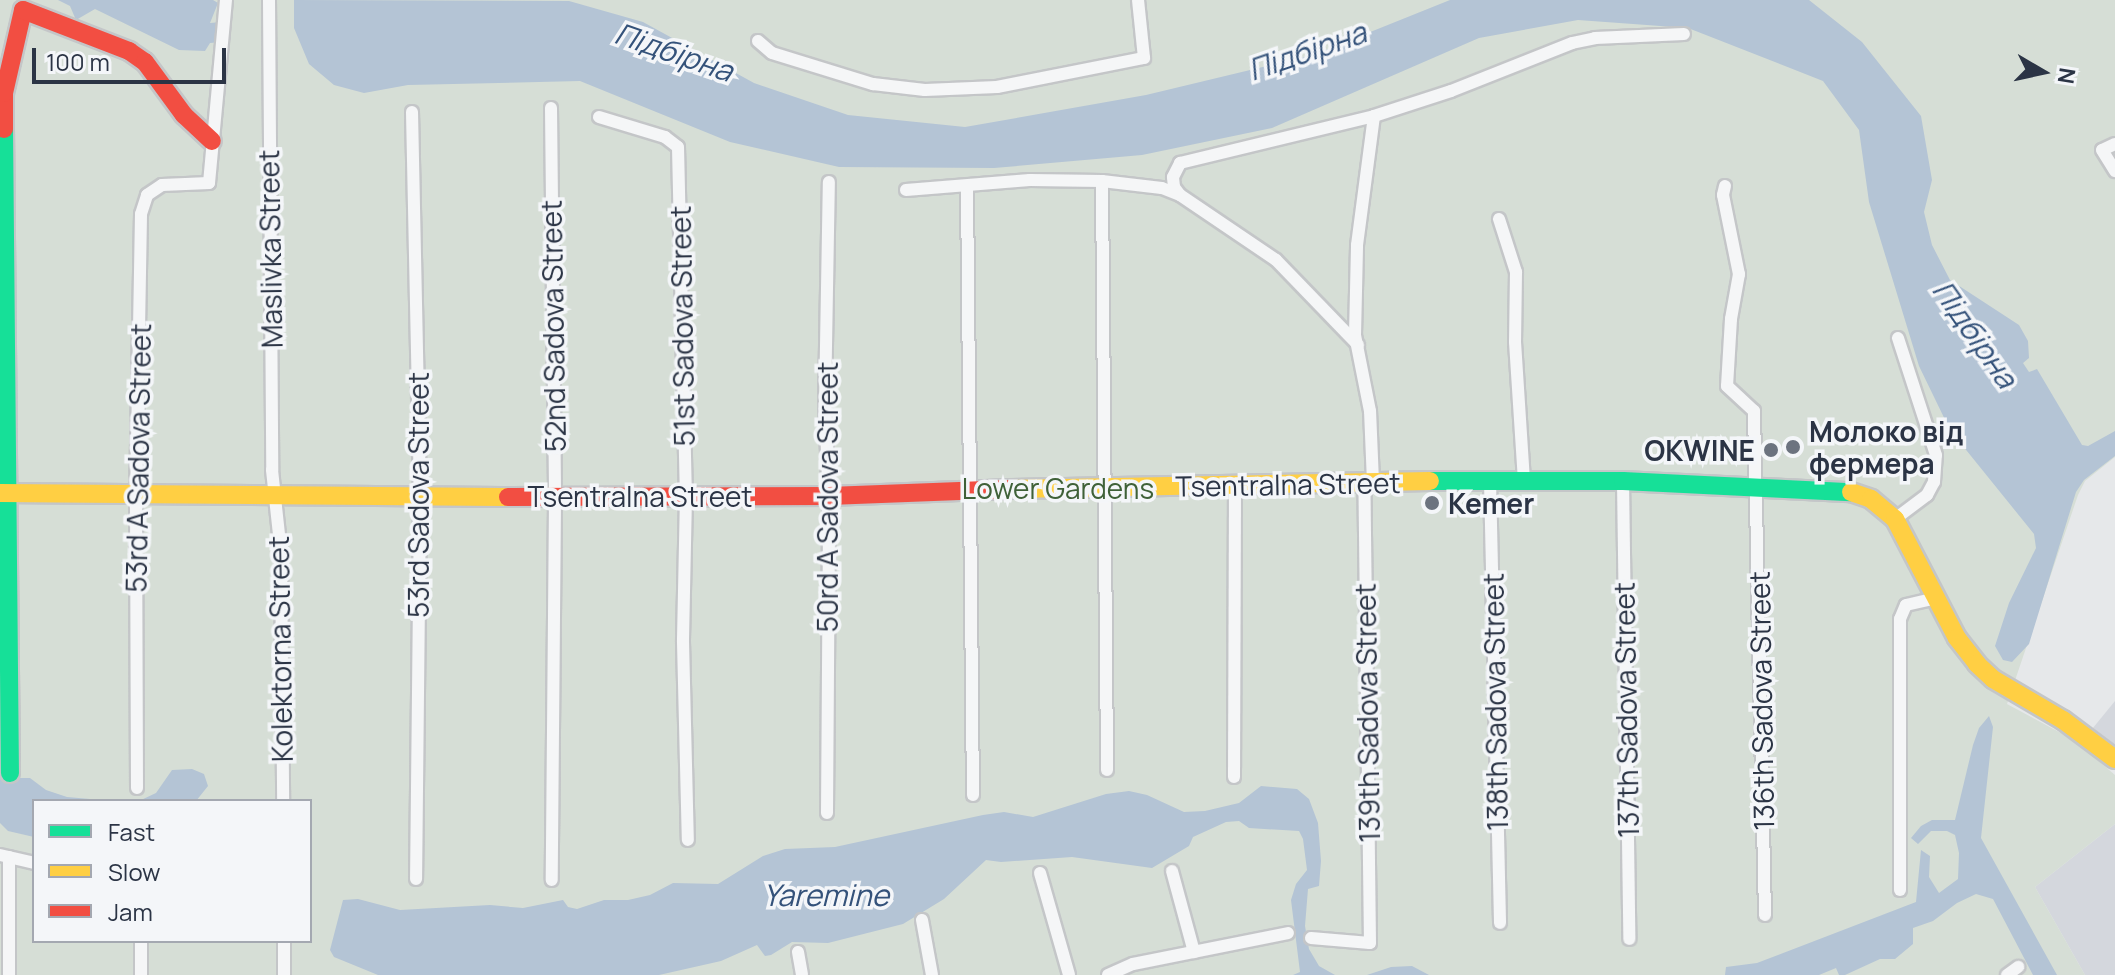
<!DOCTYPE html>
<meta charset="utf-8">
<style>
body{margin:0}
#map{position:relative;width:2115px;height:975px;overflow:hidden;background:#e6e8ea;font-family:Manrope,sans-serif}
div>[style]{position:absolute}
.built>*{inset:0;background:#d4d7dd}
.green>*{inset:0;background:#d6ded6}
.water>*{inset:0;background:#b4c4d5}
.roads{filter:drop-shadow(2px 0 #c4c6c8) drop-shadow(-2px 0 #c4c6c8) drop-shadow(0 2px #c4c6c8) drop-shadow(0 -2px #c4c6c8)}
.street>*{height:12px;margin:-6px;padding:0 6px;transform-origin:6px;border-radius:6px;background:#f5f6f7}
.fast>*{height:18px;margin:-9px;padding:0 9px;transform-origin:9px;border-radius:9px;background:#16e098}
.slow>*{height:18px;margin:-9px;padding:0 9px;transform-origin:9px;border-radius:9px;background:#ffcf43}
.jam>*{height:18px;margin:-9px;padding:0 9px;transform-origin:9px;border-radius:9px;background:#f24e42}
.dots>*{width:22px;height:22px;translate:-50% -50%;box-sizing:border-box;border:4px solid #f4f6f9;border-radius:50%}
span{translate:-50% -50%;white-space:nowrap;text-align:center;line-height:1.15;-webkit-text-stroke:7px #f4f6f9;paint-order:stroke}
.street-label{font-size:28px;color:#2b3445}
.poi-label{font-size:28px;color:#2b3445;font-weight:700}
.left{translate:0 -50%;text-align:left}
.right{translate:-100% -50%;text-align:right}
.park-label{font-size:28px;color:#3f6138}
.water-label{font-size:30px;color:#34527a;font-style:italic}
.legend{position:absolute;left:32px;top:799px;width:280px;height:144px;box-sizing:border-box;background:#f4f6f9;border:2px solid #a4a8b1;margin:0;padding:10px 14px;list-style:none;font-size:24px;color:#2b3445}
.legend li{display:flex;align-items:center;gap:16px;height:40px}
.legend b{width:40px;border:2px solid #a4a8b1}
.north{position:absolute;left:2003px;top:32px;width:80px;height:80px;-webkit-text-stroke:6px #f4f6f9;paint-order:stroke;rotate:99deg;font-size:22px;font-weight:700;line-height:32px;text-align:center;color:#2b3445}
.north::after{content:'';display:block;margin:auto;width:28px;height:36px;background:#2b3445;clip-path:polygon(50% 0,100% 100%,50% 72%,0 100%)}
.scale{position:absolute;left:32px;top:48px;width:194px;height:36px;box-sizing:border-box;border:4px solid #2b3445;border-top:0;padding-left:10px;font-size:24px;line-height:28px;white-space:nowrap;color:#2b3445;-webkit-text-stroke:6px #f4f6f9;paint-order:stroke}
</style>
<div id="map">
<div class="built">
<div style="clip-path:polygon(2115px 701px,2115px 755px,2088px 734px)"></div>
<div style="clip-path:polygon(2115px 824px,2115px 975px,2085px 975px,2035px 887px)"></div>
</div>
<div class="green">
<div style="clip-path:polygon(evenodd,0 0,2115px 0,2115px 457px,2085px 481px,2078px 495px,2007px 704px,2074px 740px,2115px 775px,2115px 824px,2035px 887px,2085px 975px,0 975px,0 0,34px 801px,310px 801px,310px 941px,34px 941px,34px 801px)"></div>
</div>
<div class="water">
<div style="clip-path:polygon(58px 0,213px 0,218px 3px,210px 23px,222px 22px,222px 42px,210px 43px,205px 51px,179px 50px,95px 9px,76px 20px,70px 6px)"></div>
<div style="clip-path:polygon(294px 0,569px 1px,643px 22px,754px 83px,848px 115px,965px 127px,1146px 95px,1313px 55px,1450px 0,1809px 0,1862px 42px,1921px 116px,1932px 180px,1924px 212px,1932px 245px,1950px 280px,2019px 325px,2028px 341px,2029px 358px,2023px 363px,2029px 372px,2037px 369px,2082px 445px,2088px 446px,2115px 431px,2115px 456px,2084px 480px,2076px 492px,2029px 644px,2012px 662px,2003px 660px,1995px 646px,2009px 603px,2036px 548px,2034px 534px,1950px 430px,1919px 366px,1869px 202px,1859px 130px,1823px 81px,1688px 28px,1578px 20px,1479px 38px,1272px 128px,1142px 155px,994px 168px,839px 167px,730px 142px,580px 81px,408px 85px,364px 93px,334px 85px,309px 64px,294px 28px)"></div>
<div style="clip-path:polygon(1989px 716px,1993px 727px,1981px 838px,2057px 975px,2033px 975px,1993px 899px,1976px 894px,1957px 903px,1933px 921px,1913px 928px,1913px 944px,1895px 959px,1880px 959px,1845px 975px,1839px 975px,1836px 968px,1819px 975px,1725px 975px,1726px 967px,1757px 963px,1916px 902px,1921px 850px,1930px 856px,1929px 877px,1939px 893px,1958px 879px,1959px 853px,1955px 835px,1947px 831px,1931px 831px,1918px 844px,1911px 838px,1921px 826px,1932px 820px,1955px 820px,1973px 745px,1979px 728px)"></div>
<div style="clip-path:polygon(192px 769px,204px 774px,208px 786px,196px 801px,139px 801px,156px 793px,172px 770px)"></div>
<div style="clip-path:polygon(0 778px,30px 778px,46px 790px,67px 797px,113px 801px,34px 801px,34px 837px,8px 831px,0 823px)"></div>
<div style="clip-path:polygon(1261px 786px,1297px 789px,1309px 799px,1318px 823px,1321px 861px,1319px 886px,1308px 889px,1305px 926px,1309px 949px,1319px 966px,1335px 975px,1293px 975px,1300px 972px,1291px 900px,1296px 884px,1307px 870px,1303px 839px,1299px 831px,1249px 828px,1239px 821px,1226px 822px,1193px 837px,1189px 846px,1152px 868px,1072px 857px,1001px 862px,986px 860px,944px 899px,903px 924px,828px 943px,792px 942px,771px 955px,765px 956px,757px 945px,721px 961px,659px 975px,378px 975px,334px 957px,330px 950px,343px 900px,358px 899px,400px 910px,490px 905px,523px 908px,563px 900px,568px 907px,577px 909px,604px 900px,628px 900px,650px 895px,673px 883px,718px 884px,763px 856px,785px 849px,835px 847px,983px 815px,1004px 812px,1033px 817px,1106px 794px,1129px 791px,1147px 795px,1184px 812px,1205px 811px,1239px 803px)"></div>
<div style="clip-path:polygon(1412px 966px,1429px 975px,1367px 975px,1391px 967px)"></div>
</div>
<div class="roads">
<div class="street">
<div style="left:269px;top:0;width:470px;rotate:89.6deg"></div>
<div style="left:272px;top:470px;width:83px;rotate:83.8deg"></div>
<div style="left:281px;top:553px;width:248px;rotate:89.5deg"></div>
<div style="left:758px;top:41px;width:18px;rotate:41deg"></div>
<div style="left:772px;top:53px;width:106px;rotate:17.1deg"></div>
<div style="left:873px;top:84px;width:52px;rotate:6.6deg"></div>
<div style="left:925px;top:90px;width:72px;rotate:-2.4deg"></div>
<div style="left:997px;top:87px;width:150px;rotate:-11.2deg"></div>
<div style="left:1144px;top:58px;width:58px;rotate:-95.9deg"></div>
<div style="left:551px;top:108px;width:394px;rotate:89.4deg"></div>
<div style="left:555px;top:502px;width:378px;rotate:90.5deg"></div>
<div style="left:412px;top:112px;width:390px;rotate:88.8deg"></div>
<div style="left:420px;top:502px;width:377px;rotate:90.6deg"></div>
<div style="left:599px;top:117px;width:69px;rotate:16.9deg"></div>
<div style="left:665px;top:137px;width:16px;rotate:38deg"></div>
<div style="left:678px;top:147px;width:349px;rotate:88.7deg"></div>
<div style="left:686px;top:496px;width:146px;rotate:91.2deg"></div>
<div style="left:683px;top:642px;width:198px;rotate:88.6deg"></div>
<div style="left:2115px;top:144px;width:14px;rotate:155deg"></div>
<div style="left:2102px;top:150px;width:25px;rotate:58deg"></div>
<div style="left:1102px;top:181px;width:589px;rotate:89.51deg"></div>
<div style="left:967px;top:186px;width:609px;rotate:89.44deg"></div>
<div style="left:1725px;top:186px;width:9px;rotate:103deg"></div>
<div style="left:1723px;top:195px;width:81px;rotate:78.6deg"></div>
<div style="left:1739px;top:274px;width:46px;rotate:100.1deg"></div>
<div style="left:1731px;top:319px;width:67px;rotate:93.4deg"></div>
<div style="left:1727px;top:386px;width:37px;rotate:43deg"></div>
<div style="left:1754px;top:411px;width:504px;rotate:88.75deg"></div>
<div style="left:906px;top:190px;width:124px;rotate:-4.6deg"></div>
<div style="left:1030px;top:180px;width:72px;rotate:0.8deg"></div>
<div style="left:1102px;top:181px;width:60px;rotate:6.7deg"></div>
<div style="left:1162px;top:188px;width:19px;rotate:21deg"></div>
<div style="left:1180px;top:195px;width:116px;rotate:34.1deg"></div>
<div style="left:1276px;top:260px;width:118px;rotate:46deg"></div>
<div style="left:1180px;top:195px;width:10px;rotate:-127deg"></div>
<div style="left:1174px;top:187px;width:10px;rotate:-96deg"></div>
<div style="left:1173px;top:177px;width:16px;rotate:-63deg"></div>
<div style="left:1180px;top:163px;width:200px;rotate:-13.6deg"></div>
<div style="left:1374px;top:116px;width:81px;rotate:-18deg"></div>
<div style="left:1451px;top:91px;width:130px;rotate:-21.6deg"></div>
<div style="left:1572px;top:43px;width:24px;rotate:-12deg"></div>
<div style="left:1595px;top:38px;width:89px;rotate:-2.6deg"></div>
<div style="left:1499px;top:219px;width:56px;rotate:72.2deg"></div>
<div style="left:1516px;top:272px;width:70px;rotate:90.8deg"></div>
<div style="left:1515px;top:342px;width:138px;rotate:86.3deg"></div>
<div style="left:1490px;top:481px;width:442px;rotate:88.7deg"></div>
<div style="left:1623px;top:481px;width:458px;rotate:89.2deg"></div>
<div style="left:1373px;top:482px;width:71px;rotate:-92.4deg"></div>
<div style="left:1370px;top:411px;width:77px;rotate:-101.2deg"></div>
<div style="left:1355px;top:335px;width:90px;rotate:-88.7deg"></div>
<div style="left:1357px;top:245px;width:130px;rotate:-82.5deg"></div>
<div style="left:1895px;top:519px;width:40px;rotate:-37deg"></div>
<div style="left:1927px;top:495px;width:15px;rotate:-62deg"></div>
<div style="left:1934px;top:482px;width:27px;rotate:-86deg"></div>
<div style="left:1936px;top:455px;width:123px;rotate:-108deg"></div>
<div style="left:1234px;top:777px;width:292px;rotate:-89.8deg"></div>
<div style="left:137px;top:788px;width:287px;rotate:-90.2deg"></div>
<div style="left:136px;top:501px;width:287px;rotate:-89deg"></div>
<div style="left:141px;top:214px;width:20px;rotate:-72deg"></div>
<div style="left:147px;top:195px;width:18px;rotate:-34deg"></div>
<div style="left:162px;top:185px;width:47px;rotate:-2.4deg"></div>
<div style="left:209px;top:183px;width:184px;rotate:-84.7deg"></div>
<div style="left:827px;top:813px;width:308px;rotate:-89.6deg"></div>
<div style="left:829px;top:505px;width:102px;rotate:-92.2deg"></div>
<div style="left:825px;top:403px;width:221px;rotate:-89deg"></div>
<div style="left:0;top:855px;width:35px;rotate:13deg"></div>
<div style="left:1172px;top:871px;width:84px;rotate:74.8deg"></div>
<div style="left:1040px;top:873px;width:106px;rotate:74.1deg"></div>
<div style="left:1900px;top:890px;width:271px;rotate:-90deg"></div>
<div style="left:1900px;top:619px;width:15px;rotate:-67deg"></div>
<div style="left:1906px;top:605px;width:32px;rotate:-13deg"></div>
<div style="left:922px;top:920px;width:56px;rotate:79.7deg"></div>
<div style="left:1311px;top:938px;width:59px;rotate:4.8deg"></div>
<div style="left:1370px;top:943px;width:461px;rotate:-90.7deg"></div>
<div style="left:798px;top:952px;width:23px;rotate:80deg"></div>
<div style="left:9px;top:975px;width:118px;rotate:-90deg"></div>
<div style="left:141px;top:975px;width:34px;rotate:-90deg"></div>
<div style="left:284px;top:975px;width:34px;rotate:-90deg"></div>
<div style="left:1108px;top:975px;width:27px;rotate:-24deg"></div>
<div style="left:1133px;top:964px;width:158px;rotate:-11.3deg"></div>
<div style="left:2007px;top:975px;width:14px;rotate:-36deg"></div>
</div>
<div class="fast">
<div style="left:4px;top:129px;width:644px;rotate:89.47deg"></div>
<div style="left:1430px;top:481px;width:193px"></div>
<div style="left:1623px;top:481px;width:228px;rotate:2.8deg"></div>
</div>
<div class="slow">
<div style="left:1012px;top:489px;width:418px;rotate:-1.1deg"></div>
<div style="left:1851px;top:492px;width:21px;rotate:19deg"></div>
<div style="left:1871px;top:499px;width:31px;rotate:40deg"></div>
<div style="left:1895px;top:519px;width:134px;rotate:62.5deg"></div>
<div style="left:1957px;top:638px;width:33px;rotate:52deg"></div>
<div style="left:1977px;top:664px;width:22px;rotate:43deg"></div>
<div style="left:1993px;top:679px;width:81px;rotate:30.4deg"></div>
<div style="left:2063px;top:720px;width:65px;rotate:36.9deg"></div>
<div style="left:0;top:493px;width:508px;rotate:0.45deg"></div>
</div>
<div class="jam">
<div style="left:4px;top:129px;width:36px;rotate:-90deg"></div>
<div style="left:4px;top:93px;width:85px;rotate:-77.1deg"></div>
<div style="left:23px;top:10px;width:114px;rotate:21.1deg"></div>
<div style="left:129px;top:51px;width:19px;rotate:35deg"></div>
<div style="left:145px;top:62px;width:66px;rotate:53.7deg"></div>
<div style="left:184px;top:115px;width:38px;rotate:43deg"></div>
<div style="left:508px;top:497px;width:321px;rotate:-0.2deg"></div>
<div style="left:829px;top:496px;width:183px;rotate:-2.2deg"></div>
</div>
</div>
<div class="dots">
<div style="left:1793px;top:447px;background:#6c737f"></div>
<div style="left:1771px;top:450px;background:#6c737f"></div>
<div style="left:1432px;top:503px;background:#6c737f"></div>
</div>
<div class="street-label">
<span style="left:270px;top:249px;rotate:-91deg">Maslivka Street</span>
<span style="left:553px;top:326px;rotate:-91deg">52nd Sadova Street</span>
<span style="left:682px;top:326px;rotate:-91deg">51st Sadova Street</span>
<span style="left:138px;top:458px;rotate:-89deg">53rd A Sadova Street</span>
<span style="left:1288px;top:484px;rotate:-1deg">Tsentralna Street</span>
<span style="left:418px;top:495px;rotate:-90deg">53rd Sadova Street</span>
<span style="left:640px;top:496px">Tsentralna Street</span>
<span style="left:827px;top:497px;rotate:-90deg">50rd A Sadova Street</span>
<span style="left:280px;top:649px;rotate:-91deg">Kolektorna Street</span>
<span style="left:1761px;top:701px;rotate:-91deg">136th Sadova Street</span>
<span style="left:1495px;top:702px;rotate:-91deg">138th Sadova Street</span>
<span style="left:1626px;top:710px;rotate:-91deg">137th Sadova Street</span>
<span style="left:1367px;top:713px;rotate:-91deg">139th Sadova Street</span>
</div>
<div class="poi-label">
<span class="left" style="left:1809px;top:447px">Молоко від<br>фермера</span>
<span class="right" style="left:1755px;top:450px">OKWINE</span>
<span class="left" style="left:1448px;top:503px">Kemer</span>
</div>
<div class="park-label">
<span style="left:1058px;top:488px">Lower Gardens</span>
</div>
<div class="water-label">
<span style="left:1307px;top:51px;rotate:-19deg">Підбірна</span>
<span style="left:674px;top:52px;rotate:19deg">Підбірна</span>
<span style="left:1975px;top:334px;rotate:55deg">Підбірна</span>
<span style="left:826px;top:895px">Yaremine</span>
</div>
<ul class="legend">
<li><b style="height:10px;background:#16e098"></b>Fast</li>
<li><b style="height:10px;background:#ffcf43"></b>Slow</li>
<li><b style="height:10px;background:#f24e42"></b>Jam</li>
</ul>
<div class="north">N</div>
<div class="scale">100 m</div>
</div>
